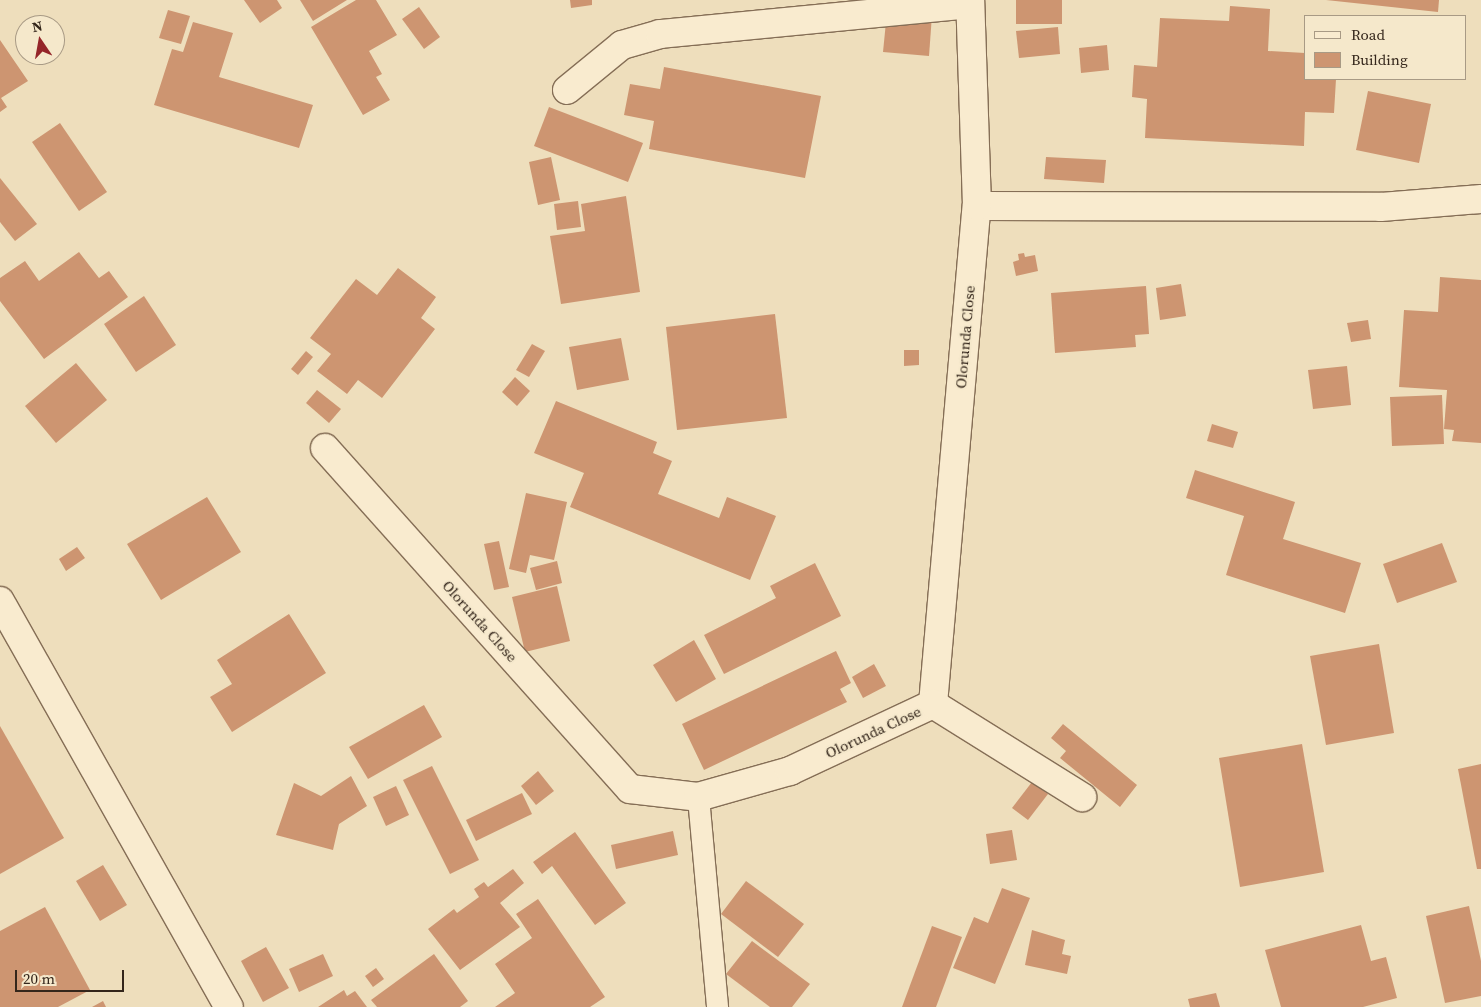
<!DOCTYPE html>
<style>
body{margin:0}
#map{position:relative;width:1481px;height:1007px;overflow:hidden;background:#eedebc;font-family:"Source Serif 4",serif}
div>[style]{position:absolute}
.building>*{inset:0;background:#cd9571}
.roads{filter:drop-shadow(1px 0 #856e56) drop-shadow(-1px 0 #856e56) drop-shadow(0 1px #856e56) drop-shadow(0 -1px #856e56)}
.lane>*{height:21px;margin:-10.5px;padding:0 10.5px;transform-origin:10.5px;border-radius:10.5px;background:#f9ebcf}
.street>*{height:28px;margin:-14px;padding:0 14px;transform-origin:14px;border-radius:14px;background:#f9ebcf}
span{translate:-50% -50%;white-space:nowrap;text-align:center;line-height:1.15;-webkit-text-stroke:4px #f5e8cb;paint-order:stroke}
.street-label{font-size:15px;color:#34261b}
.legend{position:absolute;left:1304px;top:15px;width:162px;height:65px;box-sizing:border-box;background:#f5e8cb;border:1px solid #a89a85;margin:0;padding:6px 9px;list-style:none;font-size:15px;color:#34261b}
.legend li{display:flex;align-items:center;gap:10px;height:25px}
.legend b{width:25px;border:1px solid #a89a85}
.north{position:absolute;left:15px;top:15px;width:50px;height:50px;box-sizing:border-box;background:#f5e8cb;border:1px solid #a89a85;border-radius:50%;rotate:348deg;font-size:14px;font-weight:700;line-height:20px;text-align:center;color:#34261b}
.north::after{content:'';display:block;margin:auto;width:18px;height:22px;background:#952529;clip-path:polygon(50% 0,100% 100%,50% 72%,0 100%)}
.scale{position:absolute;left:15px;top:970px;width:109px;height:22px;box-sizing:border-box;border:2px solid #34261b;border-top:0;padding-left:6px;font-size:15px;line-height:18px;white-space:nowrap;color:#34261b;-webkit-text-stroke:4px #f5e8cb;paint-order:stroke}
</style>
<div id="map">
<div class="building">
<div style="clip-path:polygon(244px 0,277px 0,282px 8px,260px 23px)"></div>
<div style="clip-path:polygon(300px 0,347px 0,313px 21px)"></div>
<div style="clip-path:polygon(356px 0,376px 0,397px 35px,369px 51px,382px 74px,376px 77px,390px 100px,363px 115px,311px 27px)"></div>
<div style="clip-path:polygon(570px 0,592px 0,592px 5px,571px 8px)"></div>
<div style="clip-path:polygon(1016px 0,1062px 0,1062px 24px,1016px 24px)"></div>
<div style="clip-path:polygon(1326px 0,1439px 0,1438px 12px)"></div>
<div style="clip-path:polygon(1230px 6px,1270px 9px,1268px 51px,1305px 53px,1305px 79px,1336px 79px,1334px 113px,1305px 112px,1304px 146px,1145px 138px,1147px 99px,1132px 97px,1134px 65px,1157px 67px,1160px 18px,1229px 21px)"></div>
<div style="clip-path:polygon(419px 7px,440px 37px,424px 49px,402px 19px)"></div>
<div style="clip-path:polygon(168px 10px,190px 16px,181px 44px,159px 38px)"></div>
<div style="clip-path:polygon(932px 15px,929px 56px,883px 52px,886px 22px)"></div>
<div style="clip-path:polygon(193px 22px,233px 33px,219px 77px,313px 105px,299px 148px,154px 105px,172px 49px,183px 52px)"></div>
<div style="clip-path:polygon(1058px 27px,1060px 54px,1019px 58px,1016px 31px)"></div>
<div style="clip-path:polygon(0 40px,28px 81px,1px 98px,7px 107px,0 112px)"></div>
<div style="clip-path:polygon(1107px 45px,1109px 70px,1081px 73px,1079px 48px)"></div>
<div style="clip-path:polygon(664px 67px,821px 96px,805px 178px,649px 149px,654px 121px,624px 115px,630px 84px,660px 89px)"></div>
<div style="clip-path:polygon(1368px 91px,1431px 104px,1419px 163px,1356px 150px)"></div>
<div style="clip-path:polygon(549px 107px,643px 143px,628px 182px,534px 146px)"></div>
<div style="clip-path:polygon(60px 123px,107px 192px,79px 211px,32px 142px)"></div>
<div style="clip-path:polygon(551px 157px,560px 200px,538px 205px,529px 162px)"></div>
<div style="clip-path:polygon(1046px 157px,1106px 160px,1104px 183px,1044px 179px)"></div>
<div style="clip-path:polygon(0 178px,37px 224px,15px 241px,0 222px)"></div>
<div style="clip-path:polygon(626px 196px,640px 292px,561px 304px,550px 236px,585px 231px,581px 204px)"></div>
<div style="clip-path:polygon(578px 201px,581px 227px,557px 230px,554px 204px)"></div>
<div style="clip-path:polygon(79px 252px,99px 278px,109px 271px,128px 297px,44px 359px,0 301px,0 278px,25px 261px,39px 281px)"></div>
<div style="clip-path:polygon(1024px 253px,1025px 257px,1035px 255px,1038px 271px,1016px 276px,1013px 262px,1019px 260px,1018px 254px)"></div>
<div style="clip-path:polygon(398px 268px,436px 297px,421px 318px,435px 329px,382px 398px,358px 380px,347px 394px,317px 371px,331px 354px,310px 338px,356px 279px,377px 295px)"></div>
<div style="clip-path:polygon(1440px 277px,1481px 280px,1481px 443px,1452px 441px,1454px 430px,1444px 429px,1447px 390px,1399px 387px,1404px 310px,1438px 312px)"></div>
<div style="clip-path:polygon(1181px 284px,1186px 316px,1160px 320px,1156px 288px)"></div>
<div style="clip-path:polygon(1146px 286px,1149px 334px,1135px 335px,1136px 347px,1055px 353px,1051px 293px)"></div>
<div style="clip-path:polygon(144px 296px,176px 345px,136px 372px,104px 324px)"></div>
<div style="clip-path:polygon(775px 314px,787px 418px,677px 430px,666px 327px)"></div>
<div style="clip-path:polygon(1368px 320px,1371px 339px,1351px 342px,1347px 323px)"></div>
<div style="clip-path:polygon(621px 338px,629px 380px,577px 390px,569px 347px)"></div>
<div style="clip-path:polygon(532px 344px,545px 351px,529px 377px,516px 370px)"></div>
<div style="clip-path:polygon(904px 350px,919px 350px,919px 365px,904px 366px)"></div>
<div style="clip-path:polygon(306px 351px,313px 357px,298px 375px,291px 369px)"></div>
<div style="clip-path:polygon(76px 363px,107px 400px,56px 443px,25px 406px)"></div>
<div style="clip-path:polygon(1347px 366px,1351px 405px,1313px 409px,1308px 370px)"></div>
<div style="clip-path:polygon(515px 377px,530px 391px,517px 406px,502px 392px)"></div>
<div style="clip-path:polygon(317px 390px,341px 409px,329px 423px,306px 403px)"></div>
<div style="clip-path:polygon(1442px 395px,1444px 444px,1392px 446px,1390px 397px)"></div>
<div style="clip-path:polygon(556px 401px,657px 442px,653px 453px,672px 461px,658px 494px,719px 518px,727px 497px,776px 516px,750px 580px,570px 507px,584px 473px,534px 453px)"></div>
<div style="clip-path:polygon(1212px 424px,1238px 432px,1233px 448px,1207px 441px)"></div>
<div style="clip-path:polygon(1195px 470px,1295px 502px,1283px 539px,1361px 563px,1345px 613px,1226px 575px,1244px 516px,1186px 498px)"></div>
<div style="clip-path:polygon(526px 493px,567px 502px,554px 560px,530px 555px,526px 573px,509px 569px)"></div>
<div style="clip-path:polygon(207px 497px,241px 552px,161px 600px,127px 544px)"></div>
<div style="clip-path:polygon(499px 541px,509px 587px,494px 590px,484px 544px)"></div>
<div style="clip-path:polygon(1442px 543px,1457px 582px,1397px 603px,1383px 564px)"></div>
<div style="clip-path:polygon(77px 547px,85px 558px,66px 571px,59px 559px)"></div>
<div style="clip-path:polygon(557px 561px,562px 583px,536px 590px,530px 568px)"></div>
<div style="clip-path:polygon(815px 563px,841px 616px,724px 674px,704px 635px,776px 598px,770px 586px)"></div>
<div style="clip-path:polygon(557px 586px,570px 641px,525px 652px,512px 597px)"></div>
<div style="clip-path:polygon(289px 614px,326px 673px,232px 732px,210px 697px,232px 684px,217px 660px)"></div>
<div style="clip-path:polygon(694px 640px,716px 679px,676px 702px,653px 665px)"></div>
<div style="clip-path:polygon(1379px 644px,1394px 733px,1326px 745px,1310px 656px)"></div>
<div style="clip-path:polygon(836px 651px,851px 683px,840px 689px,847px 702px,704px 770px,682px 724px)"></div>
<div style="clip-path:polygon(874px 664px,886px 686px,863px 698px,852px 677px)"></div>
<div style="clip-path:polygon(424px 705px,442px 737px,368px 779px,349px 747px)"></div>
<div style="clip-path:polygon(1063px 724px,1137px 785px,1120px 807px,1060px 758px,1066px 751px,1051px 738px)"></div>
<div style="clip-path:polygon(0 726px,64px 838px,0 874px)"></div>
<div style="clip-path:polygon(1302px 744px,1324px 872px,1240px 887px,1219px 758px)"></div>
<div style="clip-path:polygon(1481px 764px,1481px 869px,1477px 869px,1458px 769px)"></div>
<div style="clip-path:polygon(432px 766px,479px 860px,450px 874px,403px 780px)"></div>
<div style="clip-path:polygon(538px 771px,554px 791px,536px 805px,521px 786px)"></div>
<div style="clip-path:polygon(351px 776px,367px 806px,339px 824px,333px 850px,276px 835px,294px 783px,321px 796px)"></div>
<div style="clip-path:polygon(1032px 782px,1048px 794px,1028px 820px,1012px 808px)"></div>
<div style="clip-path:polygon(396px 786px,409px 815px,386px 826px,373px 797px)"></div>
<div style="clip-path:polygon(522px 793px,532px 814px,476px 841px,466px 820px)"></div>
<div style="clip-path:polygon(1012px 830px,1017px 860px,990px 864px,986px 834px)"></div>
<div style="clip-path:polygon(673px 831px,678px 855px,616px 869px,611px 845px)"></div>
<div style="clip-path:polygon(575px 832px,626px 903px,595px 925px,552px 866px,542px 874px,533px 862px)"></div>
<div style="clip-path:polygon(103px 865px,127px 905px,100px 921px,76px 881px)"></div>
<div style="clip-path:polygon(513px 869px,524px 883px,500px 903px,520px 927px,460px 970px,428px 929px,454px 909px,457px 913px,479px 897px,474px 889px,484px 882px,488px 887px)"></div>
<div style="clip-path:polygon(746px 881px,804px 924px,778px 957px,721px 914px)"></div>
<div style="clip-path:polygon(1002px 888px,1030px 898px,995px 984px,953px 968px,974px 917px,988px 923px)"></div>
<div style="clip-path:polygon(538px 899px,605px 997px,590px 1007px,495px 1007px,515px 993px,495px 964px,532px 938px,516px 914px)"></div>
<div style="clip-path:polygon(1469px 906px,1481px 961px,1481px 996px,1445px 1003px,1426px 916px)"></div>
<div style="clip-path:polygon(45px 907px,90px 990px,58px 1007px,0 1007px,0 931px)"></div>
<div style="clip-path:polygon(1361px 925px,1371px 961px,1386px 957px,1397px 998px,1363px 1007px,1281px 1007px,1265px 950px)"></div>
<div style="clip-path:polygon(932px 926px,962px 937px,936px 1007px,902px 1007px)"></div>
<div style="clip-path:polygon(1032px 930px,1065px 940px,1062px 954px,1071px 956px,1067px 974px,1025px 965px)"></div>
<div style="clip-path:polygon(752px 941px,810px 984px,792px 1007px,770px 1007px,726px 974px)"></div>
<div style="clip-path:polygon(266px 947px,289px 988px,263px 1002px,241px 961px)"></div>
<div style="clip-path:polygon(323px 954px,333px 976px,299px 992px,289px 969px)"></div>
<div style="clip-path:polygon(434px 954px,468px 1001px,460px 1007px,377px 1007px,371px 1000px)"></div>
<div style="clip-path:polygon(376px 968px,384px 979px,373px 987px,365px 976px)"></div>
<div style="clip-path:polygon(344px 990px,347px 996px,355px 991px,367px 1007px,318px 1007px)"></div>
<div style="clip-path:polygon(1216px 993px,1220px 1007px,1190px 1007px,1188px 999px)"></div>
<div style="clip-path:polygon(103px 1001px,106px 1007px,92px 1007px)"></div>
</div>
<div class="roads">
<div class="lane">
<div style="left:698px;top:797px;width:211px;rotate:84.8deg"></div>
</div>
<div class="street">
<div style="left:567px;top:90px;width:71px;rotate:-39.3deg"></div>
<div style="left:622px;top:45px;width:40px;rotate:-16deg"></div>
<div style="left:660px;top:34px;width:311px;rotate:-5.5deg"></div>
<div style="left:977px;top:206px;width:404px;rotate:0.1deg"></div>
<div style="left:1381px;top:207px;width:100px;rotate:-4.6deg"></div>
<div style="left:325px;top:448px;width:457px;rotate:48.2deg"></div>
<div style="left:630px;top:789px;width:68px;rotate:6.7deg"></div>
<div style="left:698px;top:797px;width:96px;rotate:-15.8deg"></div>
<div style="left:790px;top:771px;width:158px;rotate:-25.1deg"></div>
<div style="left:0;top:601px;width:466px;rotate:60.6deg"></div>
<div style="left:933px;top:704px;width:500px;rotate:-85deg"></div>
<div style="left:977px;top:206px;width:206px;rotate:-91.9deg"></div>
<div style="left:933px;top:704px;width:176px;rotate:32deg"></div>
</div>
</div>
<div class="street-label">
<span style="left:965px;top:337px;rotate:-85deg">Olorunda Close</span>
<span style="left:480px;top:621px;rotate:48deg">Olorunda Close</span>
<span style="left:873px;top:732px;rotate:-25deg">Olorunda Close</span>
</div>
<ul class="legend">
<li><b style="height:6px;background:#f9ebcf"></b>Road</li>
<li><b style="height:14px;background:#cd9571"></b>Building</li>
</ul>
<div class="north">N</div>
<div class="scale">20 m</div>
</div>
